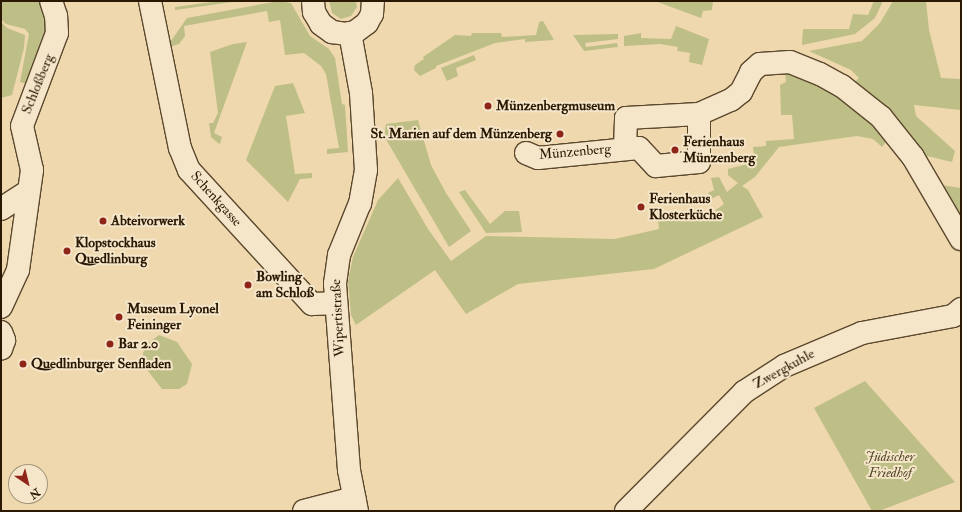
<!DOCTYPE html>
<meta charset="utf-8">
<style>
body{margin:0}
#map{position:relative;width:962px;height:512px;overflow:hidden;background:#efd8ae;font-family:"IM FELL Double Pica",serif}
div>[style]{position:absolute}
.green>*{inset:0;background:#bebe87}
.roads{filter:drop-shadow(1px 0 #5b482d) drop-shadow(-1px 0 #5b482d) drop-shadow(0 1px #5b482d) drop-shadow(0 -1px #5b482d)}
.minor>*{height:22px;margin:-11px;padding:0 11px;transform-origin:11px;border-radius:11px;background:#f5e6ca}
.dots>*{width:11px;height:11px;translate:-50% -50%;box-sizing:border-box;border:2px solid #f5e6ca;border-radius:50%}
span{translate:-50% -50%;white-space:nowrap;text-align:center;line-height:1.15;-webkit-text-stroke:4px #f5e6ca;paint-order:stroke}
.street-label{font-size:14px;color:#2a1802}
.poi-label{font-size:14px;color:#2a1802;font-weight:700}
.left{translate:0 -50%;text-align:left}
.right{translate:-100% -50%;text-align:right}
.park-label{font-size:14px;color:#564a2a;font-style:italic}
.frame{position:absolute;inset:0;border:2px solid #2a1802;pointer-events:none}
.north{position:absolute;left:8px;top:464px;width:40px;height:40px;box-sizing:border-box;background:#f5e6ca;border:1px solid #a4947a;border-radius:50%;rotate:145deg;font-size:11px;font-weight:700;line-height:16px;text-align:center;color:#2a1802}
.north::after{content:'';display:block;margin:auto;width:14px;height:18px;background:#8f2418;clip-path:polygon(50% 0,100% 100%,50% 72%,0 100%)}
</style>
<div id="map">
<div class="green">
<div style="clip-path:polygon(1px 1px,44px 1px,50px 18px,30px 85px,20px 82px,29px 34px,25px 29px,6px 24px,1px 19px)"></div>
<div style="clip-path:polygon(219px 1px,240px 1px,175px 10px,175px 7px)"></div>
<div style="clip-path:polygon(279px 1px,291px 3px,310px 36px,329px 49px,335px 58px,342px 104px,345px 105px,348px 152px,327px 154px,327px 149px,339px 148px,326px 74px,321px 66px,304px 53px,285px 55px,280px 20px,269px 22px,267px 11px,184px 26px,185px 36px,179px 44px,166px 48px,187px 18px)"></div>
<div style="clip-path:polygon(329px 1px,356px 1px,357px 7px,351px 16px,341px 19px,332px 13px)"></div>
<div style="clip-path:polygon(655px 1px,713px 1px,712px 10px,703px 11px,701px 18px)"></div>
<div style="clip-path:polygon(874px 1px,883px 1px,875px 18px,855px 34px,802px 45px,803px 29px,849px 29px,853px 14px,868px 15px)"></div>
<div style="clip-path:polygon(893px 1px,926px 1px,929px 30px,941px 78px,961px 79px,961px 110px,914px 105px,916px 116px,955px 151px,952px 162px,919px 154px,851px 86px,859px 78px,851px 70px,809px 51px,862px 41px,880px 23px)"></div>
<div style="clip-path:polygon(543px 21px,554px 40px,525px 42px,525px 39px,495px 43px,436px 66px,436px 68px,420px 76px,414px 70px,415px 65px,424px 59px,423px 57px,455px 35px,471px 36px,472px 33px,501px 33px,502px 37px,536px 35px,539px 22px)"></div>
<div style="clip-path:polygon(1px 22px,7px 28px,25px 35px,24px 48px,12px 95px,1px 98px)"></div>
<div style="clip-path:polygon(676px 26px,709px 39px,702px 65px,689px 62px,690px 53px,677px 51px,678px 47px,660px 44px,624px 46px,624px 36px,641px 33px,641px 38px,671px 39px)"></div>
<div style="clip-path:polygon(618px 34px,618px 39px,585px 43px,586px 47px,617px 43px,618px 47px,584px 51px,573px 35px)"></div>
<div style="clip-path:polygon(247px 42px,214px 133px,222px 137px,220px 144px,218px 143px,211px 137px,209px 123px,213px 123px,218px 113px,210px 52px,233px 44px)"></div>
<div style="clip-path:polygon(474px 55px,476px 60px,456px 68px,458px 76px,447px 81px,441px 68px)"></div>
<div style="clip-path:polygon(785px 72px,830px 86px,890px 137px,882px 147px,873px 139px,857px 136px,779px 147px,755px 177px,742px 186px,748px 190px,763px 217px,654px 269px,518px 284px,466px 314px,435px 270px,356px 325px,351px 315px,348px 281px,353px 257px,378px 200px,398px 178px,428px 229px,451px 261px,486px 236px,615px 239px,659px 229px,658px 220px,701px 209px,706px 219px,714px 217px,713px 212px,724px 204px,719px 195px,711px 199px,708px 193px,714px 190px,711px 178px,719px 177px,727px 192px,738px 183px,728px 175px,728px 169px,755px 162px,753px 147px,766px 146px,766px 141px,794px 139px,792px 115px,781px 115px,780px 85px,786px 82px)"></div>
<div style="clip-path:polygon(293px 83px,305px 113px,286px 116px,295px 174px,312px 173px,312px 178px,300px 179px,288px 202px,246px 160px,275px 86px)"></div>
<div style="clip-path:polygon(418px 120px,431px 165px,446px 193px,471px 231px,449px 247px,384px 136px,386px 124px)"></div>
<div style="clip-path:polygon(941px 185px,961px 188px,961px 223px)"></div>
<div style="clip-path:polygon(465px 190px,490px 224px,505px 211px,519px 211px,522px 232px,486px 233px,459px 192px)"></div>
<div style="clip-path:polygon(159px 335px,177px 342px,192px 364px,187px 384px,179px 389px,162px 389px,144px 366px,143px 353px,147px 344px)"></div>
<div style="clip-path:polygon(865px 381px,955px 482px,879px 511px,872px 511px,814px 408px)"></div>
</div>
<div class="roads">
<div class="minor">
<div style="left:150px;top:1px;width:150px;rotate:78.5deg"></div>
<div style="left:180px;top:148px;width:24px;rotate:68deg"></div>
<div style="left:189px;top:170px;width:182px;rotate:47.5deg"></div>
<div style="left:312px;top:304px;width:23px;rotate:-2deg"></div>
<div style="left:313px;top:1px;width:11px;rotate:85deg"></div>
<div style="left:314px;top:12px;width:14px;rotate:60deg"></div>
<div style="left:321px;top:24px;width:14px;rotate:36deg"></div>
<div style="left:332px;top:32px;width:14px;rotate:8deg"></div>
<div style="left:346px;top:34px;width:9px;rotate:-13deg"></div>
<div style="left:355px;top:32px;width:15px;rotate:-37deg"></div>
<div style="left:367px;top:23px;width:10px;rotate:-61deg"></div>
<div style="left:372px;top:14px;width:13px;rotate:-86deg"></div>
<div style="left:350px;top:33px;width:61px;rotate:79.6deg"></div>
<div style="left:361px;top:93px;width:77px;rotate:86.3deg"></div>
<div style="left:366px;top:170px;width:34px;rotate:100deg"></div>
<div style="left:360px;top:203px;width:56px;rotate:112deg"></div>
<div style="left:339px;top:255px;width:29px;rotate:98deg"></div>
<div style="left:335px;top:284px;width:187px;rotate:85.7deg"></div>
<div style="left:349px;top:470px;width:42px;rotate:79deg"></div>
<div style="left:625px;top:148px;width:30px;rotate:-88deg"></div>
<div style="left:626px;top:118px;width:73px;rotate:-3.1deg"></div>
<div style="left:699px;top:114px;width:35px;rotate:-24deg"></div>
<div style="left:731px;top:100px;width:13px;rotate:-39deg"></div>
<div style="left:741px;top:92px;width:22px;rotate:-63deg"></div>
<div style="left:751px;top:72px;width:12px;rotate:-42deg"></div>
<div style="left:760px;top:64px;width:30px;rotate:-4deg"></div>
<div style="left:790px;top:62px;width:32px;rotate:22deg"></div>
<div style="left:820px;top:74px;width:25px;rotate:29deg"></div>
<div style="left:842px;top:86px;width:50px;rotate:38.5deg"></div>
<div style="left:881px;top:117px;width:51px;rotate:51.3deg"></div>
<div style="left:913px;top:157px;width:95px;rotate:59.7deg"></div>
<div style="left:526px;top:153px;width:13px;rotate:23deg"></div>
<div style="left:538px;top:158px;width:101px;rotate:-5.7deg"></div>
<div style="left:639px;top:148px;width:25px;rotate:47deg"></div>
<div style="left:656px;top:166px;width:43px;rotate:-5.3deg"></div>
<div style="left:699px;top:162px;width:48px;rotate:-90deg"></div>
<div style="left:1px;top:209px;width:33px;rotate:-33deg"></div>
<div style="left:1px;top:307px;width:41px;rotate:-65.3deg"></div>
<div style="left:18px;top:270px;width:101px;rotate:-82deg"></div>
<div style="left:32px;top:170px;width:45px;rotate:-102.8deg"></div>
<div style="left:22px;top:126px;width:99px;rotate:-69.4deg"></div>
<div style="left:57px;top:33px;width:17px;rotate:-93deg"></div>
<div style="left:56px;top:16px;width:16px;rotate:-108deg"></div>
<div style="left:1px;top:332px;width:9px;rotate:69deg"></div>
<div style="left:4px;top:340px;width:9px;rotate:108deg"></div>
<div style="left:304px;top:511px;width:52px;rotate:-14.6deg"></div>
<div style="left:626px;top:511px;width:168px;rotate:-45.2deg"></div>
<div style="left:744px;top:392px;width:48px;rotate:-33deg"></div>
<div style="left:784px;top:366px;width:85px;rotate:-22.9deg"></div>
<div style="left:862px;top:333px;width:93px;rotate:-10.6deg"></div>
<div style="left:953px;top:316px;width:11px;rotate:-41deg"></div>
</div>
</div>
<div class="dots">
<div style="left:488px;top:106px;background:#8f2418"></div>
<div style="left:560px;top:134px;background:#8f2418"></div>
<div style="left:675px;top:150px;background:#8f2418"></div>
<div style="left:641px;top:207px;background:#8f2418"></div>
<div style="left:103px;top:221px;background:#8f2418"></div>
<div style="left:67px;top:251px;background:#8f2418"></div>
<div style="left:248px;top:285px;background:#8f2418"></div>
<div style="left:119px;top:317px;background:#8f2418"></div>
<div style="left:110px;top:344px;background:#8f2418"></div>
<div style="left:23px;top:364px;background:#8f2418"></div>
</div>
<div class="street-label">
<span style="left:38px;top:84px;rotate:-68deg">Schloßberg</span>
<span style="left:575px;top:152px;rotate:-5deg">Münzenberg</span>
<span style="left:216px;top:199px;rotate:48deg">Schenkgasse</span>
<span style="left:338px;top:318px;rotate:-93deg">Wipertistraße</span>
<span style="left:784px;top:369px;rotate:-29deg">Zwergkuhle</span>
</div>
<div class="poi-label">
<span class="left" style="left:496px;top:106px">Münzenbergmuseum</span>
<span class="right" style="left:552px;top:134px">St. Marien auf dem Münzenberg</span>
<span class="left" style="left:683px;top:150px">Ferienhaus<br>Münzenberg</span>
<span class="left" style="left:649px;top:207px">Ferienhaus<br>Klosterküche</span>
<span class="left" style="left:111px;top:221px">Abteivorwerk</span>
<span class="left" style="left:75px;top:251px">Klopstockhaus<br>Quedlinburg</span>
<span class="left" style="left:256px;top:285px">Bowling<br>am Schloß</span>
<span class="left" style="left:127px;top:317px">Museum Lyonel<br>Feininger</span>
<span class="left" style="left:118px;top:344px">Bar 2.0</span>
<span class="left" style="left:31px;top:364px">Quedlinburger Senfladen</span>
</div>
<div class="park-label">
<span style="left:890px;top:465px">Jüdischer<br>Friedhof</span>
</div>
<div class="frame"></div>
<div class="north">N</div>
</div>
